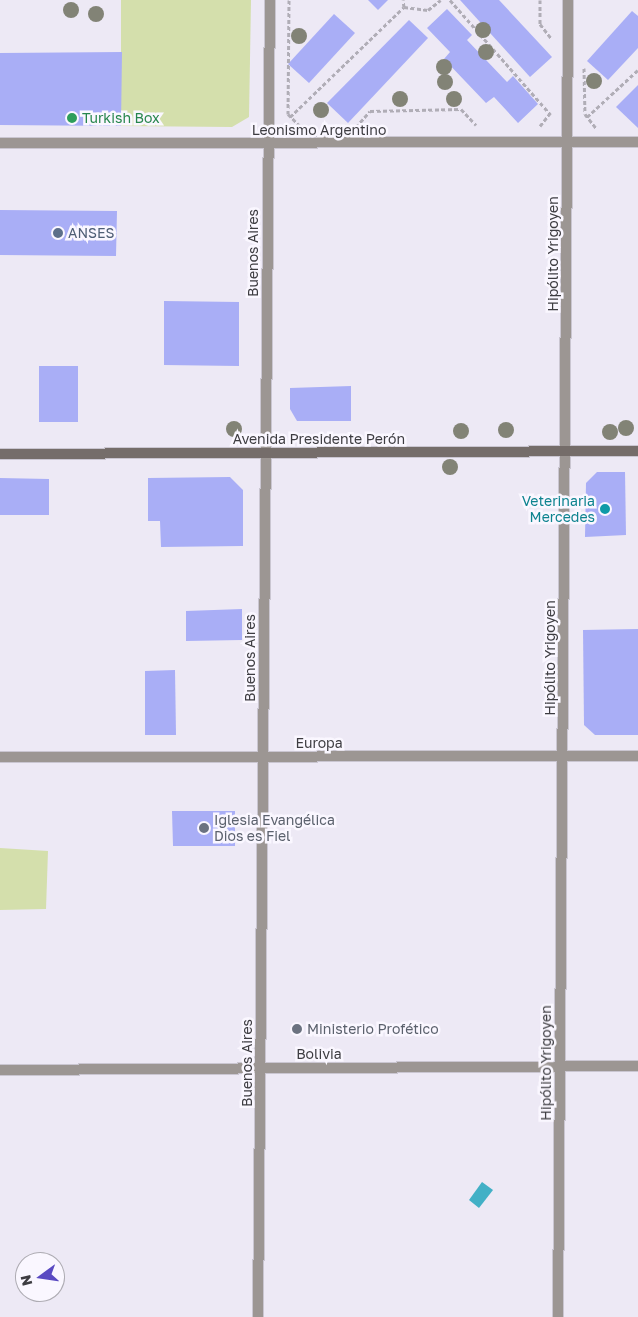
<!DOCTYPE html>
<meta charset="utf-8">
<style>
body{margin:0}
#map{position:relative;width:638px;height:1317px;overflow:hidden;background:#ede9f5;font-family:"Golos Text",sans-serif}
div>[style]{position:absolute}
.green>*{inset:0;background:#d4dfac}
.water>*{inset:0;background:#42b0c6}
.building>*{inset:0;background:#a9aef6}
.path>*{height:3px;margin-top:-1.5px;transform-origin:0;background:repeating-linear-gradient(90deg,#b0adb6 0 4px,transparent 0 6.5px)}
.roads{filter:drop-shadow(1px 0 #cac6d1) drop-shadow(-1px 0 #cac6d1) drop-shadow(0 1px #cac6d1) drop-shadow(0 -1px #cac6d1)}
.street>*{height:10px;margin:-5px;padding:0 5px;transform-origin:5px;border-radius:5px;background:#9c9693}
.secondary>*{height:10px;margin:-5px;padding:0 5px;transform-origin:5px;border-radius:5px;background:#756d6a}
.trees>*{width:16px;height:16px;margin:-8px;border-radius:50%;background:#828376}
.dots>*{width:14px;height:14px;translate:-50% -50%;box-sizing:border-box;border:2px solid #faf7ff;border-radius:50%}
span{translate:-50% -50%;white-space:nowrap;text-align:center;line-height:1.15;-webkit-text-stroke:5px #faf7ff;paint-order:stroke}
.leisure-label{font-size:14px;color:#27864d}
.left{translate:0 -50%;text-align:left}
.street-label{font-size:14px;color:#3d3c41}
.service-label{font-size:14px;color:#4e5e75}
.culture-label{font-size:14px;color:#0d838f}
.right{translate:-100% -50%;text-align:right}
.worship-label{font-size:14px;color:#5b616d}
.north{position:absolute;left:15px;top:1252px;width:50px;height:50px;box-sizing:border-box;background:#faf7ff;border:1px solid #aeacb3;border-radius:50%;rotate:256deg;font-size:14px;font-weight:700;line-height:20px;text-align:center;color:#3d3c41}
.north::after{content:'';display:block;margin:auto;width:18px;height:22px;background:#5a4ac2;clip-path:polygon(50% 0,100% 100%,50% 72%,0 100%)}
</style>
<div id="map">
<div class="green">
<div style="clip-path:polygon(121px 0,251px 0,249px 117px,232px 127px,121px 126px)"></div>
<div style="clip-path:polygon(0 848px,48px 851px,46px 909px,0 910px)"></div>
</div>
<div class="water">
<div style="clip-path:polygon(482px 1182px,493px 1190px,479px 1208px,469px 1200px)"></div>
</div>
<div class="building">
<div style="clip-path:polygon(368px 0,388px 0,378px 10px)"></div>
<div style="clip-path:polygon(460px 0,499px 0,552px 57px,530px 77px)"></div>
<div style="clip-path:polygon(447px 9px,472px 35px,467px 40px,507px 82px,513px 76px,538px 104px,518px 123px,494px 97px,486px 103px,444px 59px,450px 52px,427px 28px)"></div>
<div style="clip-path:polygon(632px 11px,638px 16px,638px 48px,608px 80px,587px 61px)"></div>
<div style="clip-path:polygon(334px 14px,355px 33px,309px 83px,288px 64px)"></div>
<div style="clip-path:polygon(409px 20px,428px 38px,348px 123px,327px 103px)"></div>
<div style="clip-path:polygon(122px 52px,121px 126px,0 125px,0 53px)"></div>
<div style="clip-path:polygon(638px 85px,638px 128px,616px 107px)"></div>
<div style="clip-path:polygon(0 210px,117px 211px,116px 256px,0 255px)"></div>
<div style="clip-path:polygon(164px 301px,239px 302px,239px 366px,164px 365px)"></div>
<div style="clip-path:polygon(39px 366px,78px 366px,78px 422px,39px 422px)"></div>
<div style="clip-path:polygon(351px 386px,351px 421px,297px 421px,290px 409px,290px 388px)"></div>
<div style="clip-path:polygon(597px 472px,625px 472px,626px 535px,585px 537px,586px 483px)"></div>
<div style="clip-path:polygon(230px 477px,243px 490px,243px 546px,161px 547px,160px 521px,148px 521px,148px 478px)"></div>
<div style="clip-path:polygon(0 478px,49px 479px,49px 515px,0 515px)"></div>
<div style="clip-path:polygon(242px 609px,242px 640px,186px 641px,186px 611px)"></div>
<div style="clip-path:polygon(638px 629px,638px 735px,595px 735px,584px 725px,583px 630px)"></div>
<div style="clip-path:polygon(175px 670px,176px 735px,145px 735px,145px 671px)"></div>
<div style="clip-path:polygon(172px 811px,235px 811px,235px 846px,173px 846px)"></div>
</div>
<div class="path">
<div style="left:289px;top:0;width:114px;rotate:90.5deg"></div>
<div style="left:288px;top:114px;width:17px;rotate:45deg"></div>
<div style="left:450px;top:0;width:152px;rotate:48.7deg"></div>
<div style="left:540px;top:0;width:24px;rotate:90deg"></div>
<div style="left:540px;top:24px;width:18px;rotate:52deg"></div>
<div style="left:404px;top:7px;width:24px;rotate:7deg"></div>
<div style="left:428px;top:10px;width:16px;rotate:-38deg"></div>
<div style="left:584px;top:68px;width:46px;rotate:88.8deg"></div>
<div style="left:585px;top:114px;width:18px;rotate:52deg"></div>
<div style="left:290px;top:117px;width:158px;rotate:-44deg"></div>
<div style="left:404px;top:7px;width:7px;rotate:-98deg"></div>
<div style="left:587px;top:117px;width:69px;rotate:-42.7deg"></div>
<div style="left:540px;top:126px;width:18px;rotate:-52deg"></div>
<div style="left:356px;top:127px;width:21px;rotate:-49deg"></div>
<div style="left:370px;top:111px;width:91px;rotate:-1.3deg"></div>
<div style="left:461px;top:109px;width:22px;rotate:47deg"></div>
</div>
<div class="roads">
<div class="street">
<div style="left:0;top:143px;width:638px;rotate:-0.09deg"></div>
<div style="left:0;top:757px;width:638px;rotate:-0.09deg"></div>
<div style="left:0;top:1070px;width:638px;rotate:-0.36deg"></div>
<div style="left:258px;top:1317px;width:1317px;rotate:-89.48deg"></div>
<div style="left:558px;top:1317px;width:1317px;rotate:-89.56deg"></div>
</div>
<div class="secondary">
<div style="left:0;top:454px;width:638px;rotate:-0.27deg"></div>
</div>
</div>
<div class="trees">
<div style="left:71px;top:10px"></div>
<div style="left:96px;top:14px"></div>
<div style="left:483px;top:30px"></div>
<div style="left:299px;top:36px"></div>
<div style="left:486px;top:52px"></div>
<div style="left:444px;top:67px"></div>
<div style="left:594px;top:81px"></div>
<div style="left:445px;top:82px"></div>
<div style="left:400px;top:99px"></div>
<div style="left:454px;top:99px"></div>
<div style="left:321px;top:110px"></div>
<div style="left:626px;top:428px"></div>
<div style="left:234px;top:429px"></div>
<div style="left:506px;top:430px"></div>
<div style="left:461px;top:431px"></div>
<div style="left:610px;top:432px"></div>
<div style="left:450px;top:467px"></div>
</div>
<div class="dots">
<div style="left:72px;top:118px;background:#2e9e5b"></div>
<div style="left:58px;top:233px;background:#5c6f8a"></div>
<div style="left:605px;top:509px;background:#0f9aa8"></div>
<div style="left:204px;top:828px;background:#6b7280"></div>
<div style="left:297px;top:1029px;background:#6b7280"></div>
</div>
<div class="leisure-label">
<span class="left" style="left:82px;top:118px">Turkish Box</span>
</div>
<div class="street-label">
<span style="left:319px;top:130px">Leonismo Argentino</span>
<span style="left:253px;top:253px;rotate:-90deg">Buenos Aires</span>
<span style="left:553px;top:254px;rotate:-90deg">Hipólito Yrigoyen</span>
<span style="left:319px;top:439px">Avenida Presidente Perón</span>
<span style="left:250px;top:658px;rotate:-90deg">Buenos Aires</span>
<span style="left:550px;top:658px;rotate:-90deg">Hipólito Yrigoyen</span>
<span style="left:319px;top:743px">Europa</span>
<span style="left:319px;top:1054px">Bolivia</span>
<span style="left:247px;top:1063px;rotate:-90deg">Buenos Aires</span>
<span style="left:546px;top:1063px;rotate:-90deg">Hipólito Yrigoyen</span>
</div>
<div class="service-label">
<span class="left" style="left:68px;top:233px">ANSES</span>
</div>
<div class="culture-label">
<span class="right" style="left:595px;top:509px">Veterinaria<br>Mercedes</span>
</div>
<div class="worship-label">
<span class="left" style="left:214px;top:828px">Iglesia Evangélica<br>Dios es Fiel</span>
<span class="left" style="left:307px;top:1029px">Ministerio Profético</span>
</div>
<div class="north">N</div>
</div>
